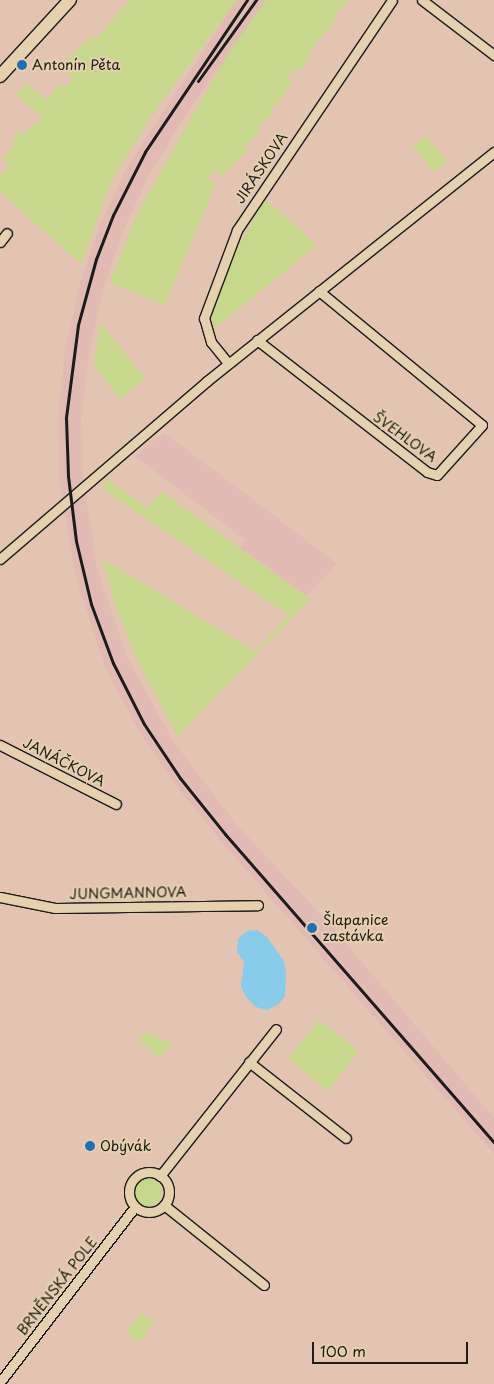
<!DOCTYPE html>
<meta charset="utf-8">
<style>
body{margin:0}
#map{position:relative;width:494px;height:1384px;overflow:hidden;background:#e3c3b1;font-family:"Playpen Sans",sans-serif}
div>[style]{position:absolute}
.built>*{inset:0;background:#e1bab3}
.green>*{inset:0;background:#c7d78c}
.round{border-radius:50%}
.water>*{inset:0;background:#89cbea}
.roads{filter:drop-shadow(1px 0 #1c1c1c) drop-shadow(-1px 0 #1c1c1c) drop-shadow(0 1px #1c1c1c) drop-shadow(0 -1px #1c1c1c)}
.street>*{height:9px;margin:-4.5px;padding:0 4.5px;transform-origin:4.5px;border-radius:4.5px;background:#e5d0af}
.street>.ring{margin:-4.5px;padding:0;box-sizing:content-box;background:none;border:9px solid #e5d0af;border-radius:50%}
.secondary>*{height:12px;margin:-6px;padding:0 6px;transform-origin:6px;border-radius:6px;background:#e5d0af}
.rail>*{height:3px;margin:-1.5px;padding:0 1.5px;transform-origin:1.5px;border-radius:1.5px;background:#1c1c1c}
.dots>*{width:14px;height:14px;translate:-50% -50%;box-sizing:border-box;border:2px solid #e5d0af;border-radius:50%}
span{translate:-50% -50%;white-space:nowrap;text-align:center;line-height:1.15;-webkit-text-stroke:4px #e5d0af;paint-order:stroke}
.poi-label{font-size:14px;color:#1c1c1c}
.left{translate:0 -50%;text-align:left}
.street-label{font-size:14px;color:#1c1c1c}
.scale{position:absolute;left:312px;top:1342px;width:156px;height:22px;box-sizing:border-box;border:2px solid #1c1c1c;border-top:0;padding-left:6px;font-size:15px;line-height:18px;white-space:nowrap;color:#1c1c1c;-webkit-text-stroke:4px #e5d0af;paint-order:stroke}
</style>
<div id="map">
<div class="built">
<div style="clip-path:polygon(237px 0,266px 0,186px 115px,148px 177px,122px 234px,103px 289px,89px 354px,81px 418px,83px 475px,97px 569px,127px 657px,173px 741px,236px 824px,326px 920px,494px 1118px,494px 1154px,219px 839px,174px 783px,137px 728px,105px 667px,75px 574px,59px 477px,58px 418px,65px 350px,80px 283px,100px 225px,128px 165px)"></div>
<div style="clip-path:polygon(164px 433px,263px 507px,337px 564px,307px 595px,240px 548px,245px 540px,135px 456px)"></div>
</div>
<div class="green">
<div style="clip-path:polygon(130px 0,237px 0,155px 110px,111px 182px,81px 264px,0 192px,0 176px,10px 165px,3px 158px,16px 143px,12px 139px,19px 131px,23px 134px,43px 118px,16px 95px,26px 83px,46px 100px,60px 83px,65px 87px,73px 79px,59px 66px,92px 36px,96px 39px)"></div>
<div style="clip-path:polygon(266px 0,346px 0,347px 3px,334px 15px,335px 21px,309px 52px,310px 58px,300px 70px,293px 70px,287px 77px,292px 82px,275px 107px,271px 108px,272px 114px,258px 126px,259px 133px,246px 145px,247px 151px,223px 175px,212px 171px,208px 180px,216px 183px,165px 305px,110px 283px,138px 212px,229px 52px)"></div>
<div style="clip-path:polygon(426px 136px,447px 161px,434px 172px,413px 146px)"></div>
<div style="clip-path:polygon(265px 199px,317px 245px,214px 329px,212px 314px,232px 258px)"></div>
<div style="clip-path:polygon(100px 322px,145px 378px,120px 399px,94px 365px)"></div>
<div style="clip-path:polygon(105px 478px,148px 508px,161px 491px,310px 599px,178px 736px,138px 662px,114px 601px,103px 559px,256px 652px,288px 615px,104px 490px)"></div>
<div style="clip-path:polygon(319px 1020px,359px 1051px,328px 1091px,288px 1059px)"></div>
<div style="clip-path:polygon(146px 1032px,172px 1043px,160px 1058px,139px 1040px)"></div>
<div class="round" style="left:134px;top:1178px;width:28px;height:28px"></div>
<div style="clip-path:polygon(141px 1313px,154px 1323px,140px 1342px,126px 1332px)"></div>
</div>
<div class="water">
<div style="clip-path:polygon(257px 930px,267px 937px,284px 961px,286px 973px,285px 996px,279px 1004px,267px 1010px,256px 1007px,246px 997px,241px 986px,244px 962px,237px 952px,238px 939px,247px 931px)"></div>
</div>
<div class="roads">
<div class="street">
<div style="left:422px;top:0;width:91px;rotate:37.4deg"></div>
<div style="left:0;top:242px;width:11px;rotate:-52deg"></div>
<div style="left:257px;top:340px;width:215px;rotate:37.8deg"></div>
<div style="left:427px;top:472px;width:10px;rotate:17deg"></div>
<div style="left:437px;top:475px;width:67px;rotate:-48deg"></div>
<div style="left:482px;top:425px;width:211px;rotate:-140.6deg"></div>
<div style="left:228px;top:363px;width:27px;rotate:-129deg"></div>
<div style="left:211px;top:342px;width:25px;rotate:-106deg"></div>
<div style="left:204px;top:318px;width:94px;rotate:-69.4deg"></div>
<div style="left:237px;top:230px;width:277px;rotate:-56deg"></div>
<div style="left:0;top:559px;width:273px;rotate:-40.7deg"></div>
<div style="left:207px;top:381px;width:367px;rotate:-38.6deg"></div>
<div style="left:0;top:745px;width:130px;rotate:27deg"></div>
<div style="left:0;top:897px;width:56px;rotate:11.3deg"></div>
<div style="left:55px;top:908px;width:203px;rotate:-0.8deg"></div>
<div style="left:249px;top:1062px;width:123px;rotate:38.1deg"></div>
<div class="ring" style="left:129px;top:1172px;width:31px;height:31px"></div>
<div style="left:160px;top:1176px;width:187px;rotate:-51.7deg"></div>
<div style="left:164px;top:1205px;width:128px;rotate:38.7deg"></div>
<div style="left:0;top:1382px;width:221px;rotate:-52.4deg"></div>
</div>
<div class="secondary">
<div style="left:0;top:76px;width:103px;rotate:-47.4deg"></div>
</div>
</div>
<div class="rail">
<div style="left:247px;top:0;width:183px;rotate:123.9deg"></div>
<div style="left:145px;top:152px;width:71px;rotate:116.9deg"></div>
<div style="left:113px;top:215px;width:47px;rotate:111.1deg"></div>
<div style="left:96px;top:259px;width:68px;rotate:105.3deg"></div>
<div style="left:78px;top:325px;width:94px;rotate:97.4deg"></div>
<div style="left:66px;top:418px;width:58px;rotate:88deg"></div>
<div style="left:68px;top:476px;width:65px;rotate:83deg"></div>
<div style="left:76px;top:541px;width:65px;rotate:76.6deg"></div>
<div style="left:91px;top:604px;width:63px;rotate:69.6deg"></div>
<div style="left:113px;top:663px;width:68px;rotate:63.1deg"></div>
<div style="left:144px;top:724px;width:65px;rotate:56.3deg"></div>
<div style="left:180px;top:778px;width:72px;rotate:51.2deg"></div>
<div style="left:225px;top:834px;width:409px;rotate:48.9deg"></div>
<div style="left:198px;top:81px;width:100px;rotate:-54.4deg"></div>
</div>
<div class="dots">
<div style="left:22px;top:65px;background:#1f6fb2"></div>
<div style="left:312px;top:928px;background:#1f6fb2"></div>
<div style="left:90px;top:1146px;background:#1f6fb2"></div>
</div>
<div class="poi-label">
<span class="left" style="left:32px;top:65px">Antonín Pěta</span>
<span class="left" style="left:323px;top:928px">Šlapanice<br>zastávka</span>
<span class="left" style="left:100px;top:1146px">Obývák</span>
</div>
<div class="street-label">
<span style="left:261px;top:168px;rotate:-56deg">JIRÁSKOVA</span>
<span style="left:405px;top:437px;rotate:36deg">ŠVEHLOVA</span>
<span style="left:64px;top:762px;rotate:27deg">JANÁČKOVA</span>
<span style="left:128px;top:893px;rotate:-1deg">JUNGMANNOVA</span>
<span style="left:57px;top:1286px;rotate:-52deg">BRNĚNSKÁ POLE</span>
</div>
<div class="scale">100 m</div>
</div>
